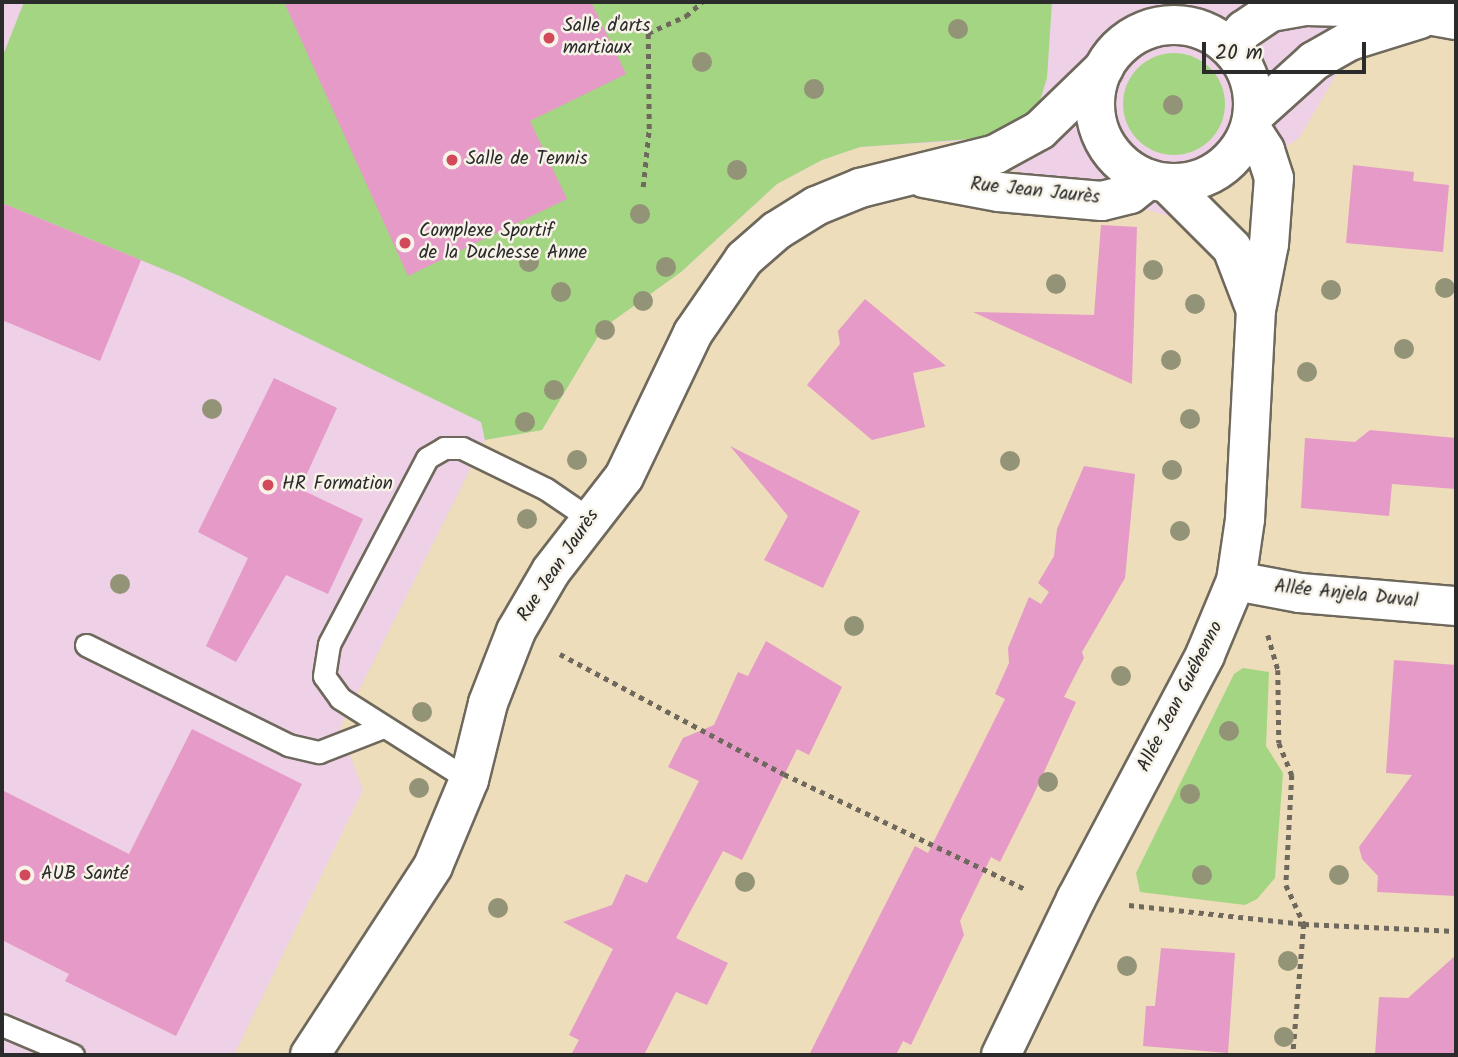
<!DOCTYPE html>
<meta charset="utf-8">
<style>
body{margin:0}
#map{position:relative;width:1458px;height:1057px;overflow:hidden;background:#edddba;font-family:Kalam,sans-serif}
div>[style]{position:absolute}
.built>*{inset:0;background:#eed0e7}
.green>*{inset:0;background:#a4d583}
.round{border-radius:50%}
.building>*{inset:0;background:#e59ac7}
.path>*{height:4.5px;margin-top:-2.25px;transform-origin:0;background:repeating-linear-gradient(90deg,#6f695d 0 5px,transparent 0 10px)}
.roads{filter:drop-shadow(2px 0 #6f695d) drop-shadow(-2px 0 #6f695d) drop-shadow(0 2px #6f695d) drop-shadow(0 -2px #6f695d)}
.service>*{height:21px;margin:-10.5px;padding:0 10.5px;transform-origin:10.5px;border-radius:10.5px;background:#fff}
.minor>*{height:38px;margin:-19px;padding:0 19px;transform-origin:19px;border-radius:19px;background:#fff}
.tertiary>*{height:38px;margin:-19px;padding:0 19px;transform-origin:19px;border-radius:19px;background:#fff}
.tertiary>.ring{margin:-19px;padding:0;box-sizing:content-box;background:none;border:38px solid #fff;border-radius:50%}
.trees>*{width:20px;height:20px;margin:-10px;border-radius:50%;background:#939377}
.dots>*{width:19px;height:19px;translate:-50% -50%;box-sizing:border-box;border:4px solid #f7f3e8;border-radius:50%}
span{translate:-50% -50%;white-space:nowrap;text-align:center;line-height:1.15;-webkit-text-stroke:5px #f7f3e8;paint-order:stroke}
.poi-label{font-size:19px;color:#2b2b2b}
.left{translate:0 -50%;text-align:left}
.street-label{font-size:19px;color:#2b2b2b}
.frame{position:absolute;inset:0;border:4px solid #2b2b2b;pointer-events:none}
.scale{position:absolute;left:1202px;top:42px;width:164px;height:32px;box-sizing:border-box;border:4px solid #2b2b2b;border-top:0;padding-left:9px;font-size:21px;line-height:24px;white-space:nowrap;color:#2b2b2b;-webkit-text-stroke:5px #f7f3e8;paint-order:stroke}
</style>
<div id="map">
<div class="built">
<div style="clip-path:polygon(2px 2px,1379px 2px,1299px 138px,1175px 218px,1017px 171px,961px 141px,860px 147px,822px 160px,777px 184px,681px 272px,603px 328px,542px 430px,485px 440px,340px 728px,363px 790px,234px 1055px,2px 1055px)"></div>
</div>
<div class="green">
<div style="clip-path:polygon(24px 2px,1052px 2px,1047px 78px,1038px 107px,999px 137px,860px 147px,822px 160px,777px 184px,681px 272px,603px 328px,542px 430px,485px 440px,481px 422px,182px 277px,2px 203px,2px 58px)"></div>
<div class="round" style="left:1123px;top:53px;width:102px;height:102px"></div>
<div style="clip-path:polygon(1243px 668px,1269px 672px,1266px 746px,1283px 773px,1275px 878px,1257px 899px,1245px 905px,1140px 892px,1136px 873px,1234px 674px)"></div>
</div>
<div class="building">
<div style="clip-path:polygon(284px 2px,591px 2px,626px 74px,530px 121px,567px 199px,408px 276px)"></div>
<div style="clip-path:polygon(1353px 165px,1414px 172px,1413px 181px,1449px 185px,1443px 252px,1346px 243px)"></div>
<div style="clip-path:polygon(2px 203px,141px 260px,100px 361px,2px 320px)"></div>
<div style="clip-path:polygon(1101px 225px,1137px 227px,1132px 384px,973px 312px,1094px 315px)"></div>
<div style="clip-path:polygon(865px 299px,946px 366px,913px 373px,925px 427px,872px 440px,807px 385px,840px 344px,838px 331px)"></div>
<div style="clip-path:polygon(274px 378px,337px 408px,300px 489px,363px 519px,328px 594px,286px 575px,236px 662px,206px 646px,248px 558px,198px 532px)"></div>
<div style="clip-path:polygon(1370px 430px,1456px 438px,1456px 489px,1392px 484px,1389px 516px,1301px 508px,1305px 438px,1355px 442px)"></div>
<div style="clip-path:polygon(730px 446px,860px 511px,823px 588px,764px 560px,788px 516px)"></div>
<div style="clip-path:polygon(1084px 466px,1135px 474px,1125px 578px,1082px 652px,1084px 658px,1064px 697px,1076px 702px,1033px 796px,1000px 862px,991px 857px,960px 921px,964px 935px,911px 1045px,903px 1041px,896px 1055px,809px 1055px,915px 846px,928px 853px,1005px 699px,995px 694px,1009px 663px,1008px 648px,1029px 597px,1041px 604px,1049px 592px,1038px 583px,1054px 556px,1057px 529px)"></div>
<div style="clip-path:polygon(766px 641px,842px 687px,809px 755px,797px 749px,742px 860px,723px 851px,676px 938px,728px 963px,707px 1005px,676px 992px,644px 1055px,571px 1055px,579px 1040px,569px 1035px,613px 949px,563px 922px,612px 905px,626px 874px,647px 883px,699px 781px,668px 767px,683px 738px,714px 725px,738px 672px,748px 676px)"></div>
<div style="clip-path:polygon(1394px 660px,1456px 665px,1456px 896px,1377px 892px,1378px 876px,1362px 859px,1359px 847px,1412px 775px,1386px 773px)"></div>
<div style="clip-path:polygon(192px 729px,302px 784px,176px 1036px,65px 981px,69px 974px,2px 940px,2px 790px,129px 854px)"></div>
<div style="clip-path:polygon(1161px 948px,1235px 953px,1228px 1053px,1143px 1046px,1146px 1006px,1155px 1006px)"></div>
<div style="clip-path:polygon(1456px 955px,1456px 1055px,1375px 1055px,1379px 997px,1408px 998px)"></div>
</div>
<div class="path">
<div style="left:643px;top:187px;width:58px;rotate:-84.1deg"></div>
<div style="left:649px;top:129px;width:96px;rotate:-90.6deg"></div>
<div style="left:648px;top:33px;width:42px;rotate:-24.1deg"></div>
<div style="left:686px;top:16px;width:21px;rotate:-41deg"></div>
<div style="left:1268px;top:635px;width:36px;rotate:74deg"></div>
<div style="left:1278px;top:670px;width:73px;rotate:89.2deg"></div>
<div style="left:1279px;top:743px;width:35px;rotate:68deg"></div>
<div style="left:1292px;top:775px;width:110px;rotate:93.1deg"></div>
<div style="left:1286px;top:885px;width:43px;rotate:65.2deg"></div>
<div style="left:1304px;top:924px;width:152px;rotate:2.6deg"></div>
<div style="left:560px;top:654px;width:254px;rotate:28.2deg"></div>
<div style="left:784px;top:774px;width:269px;rotate:25.5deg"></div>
<div style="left:1129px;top:905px;width:176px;rotate:6.2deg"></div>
<div style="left:1304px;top:924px;width:131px;rotate:94.8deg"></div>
</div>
<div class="roads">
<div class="service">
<div style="left:86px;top:645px;width:225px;rotate:26.3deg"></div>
<div style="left:288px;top:745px;width:32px;rotate:13deg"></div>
<div style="left:319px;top:752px;width:69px;rotate:-21.3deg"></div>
<div style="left:469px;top:780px;width:153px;rotate:-147.6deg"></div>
<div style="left:340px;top:698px;width:27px;rotate:-126deg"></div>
<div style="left:324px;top:676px;width:32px;rotate:-81deg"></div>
<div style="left:329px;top:644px;width:210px;rotate:-62.2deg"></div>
<div style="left:427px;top:458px;width:20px;rotate:-30deg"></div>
<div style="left:444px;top:448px;width:18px"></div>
<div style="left:462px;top:448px;width:93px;rotate:26deg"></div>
<div style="left:546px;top:489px;width:53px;rotate:34.3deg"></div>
<div style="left:2px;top:1025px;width:77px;rotate:22.9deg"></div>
</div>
<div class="minor">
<div style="left:1167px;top:183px;width:92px;rotate:45deg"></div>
<div style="left:1232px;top:248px;width:64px;rotate:69deg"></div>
<div style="left:1236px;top:581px;width:65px;rotate:10.6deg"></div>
<div style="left:1300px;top:593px;width:157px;rotate:4.8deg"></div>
<div style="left:1001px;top:1055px;width:173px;rotate:-64.3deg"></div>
<div style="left:1076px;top:899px;width:276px;rotate:-62.1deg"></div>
<div style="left:1205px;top:655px;width:80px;rotate:-67.3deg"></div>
<div style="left:1236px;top:581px;width:63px;rotate:-81.7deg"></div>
<div style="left:1245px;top:519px;width:209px;rotate:-87deg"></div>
<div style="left:1256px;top:310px;width:67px;rotate:-78.9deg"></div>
<div style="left:1269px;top:244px;width:66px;rotate:-85.7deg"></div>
<div style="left:1274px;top:178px;width:29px;rotate:-108deg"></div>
<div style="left:1265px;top:150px;width:27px;rotate:-123deg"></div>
</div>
<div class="tertiary">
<div class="ring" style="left:1095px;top:25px;width:120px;height:120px"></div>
<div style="left:1230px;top:47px;width:22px;rotate:-51deg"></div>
<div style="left:1244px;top:30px;width:32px;rotate:-34deg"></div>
<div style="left:1271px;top:12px;width:36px;rotate:-10deg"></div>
<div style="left:1306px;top:6px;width:83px;rotate:1.4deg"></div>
<div style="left:1389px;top:8px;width:68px;rotate:10.2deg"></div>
<div style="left:1253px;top:116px;width:82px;rotate:-42deg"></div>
<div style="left:1314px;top:61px;width:40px;rotate:-29.7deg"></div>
<div style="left:1349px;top:41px;width:74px;rotate:-17.2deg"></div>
<div style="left:924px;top:178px;width:76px;rotate:10.6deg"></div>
<div style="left:999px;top:192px;width:103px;rotate:5deg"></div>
<div style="left:1102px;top:201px;width:29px;rotate:-14deg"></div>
<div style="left:1130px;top:194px;width:24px;rotate:-38deg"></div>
<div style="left:310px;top:1055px;width:225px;rotate:-56.9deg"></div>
<div style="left:433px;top:866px;width:93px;rotate:-67.3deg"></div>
<div style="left:469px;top:780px;width:79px;rotate:-76.1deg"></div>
<div style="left:488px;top:703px;width:77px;rotate:-68.7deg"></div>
<div style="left:516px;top:631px;width:69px;rotate:-59.7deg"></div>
<div style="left:551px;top:571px;width:119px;rotate:-52.2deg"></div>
<div style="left:624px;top:477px;width:160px;rotate:-64.4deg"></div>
<div style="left:693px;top:333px;width:90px;rotate:-55.4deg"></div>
<div style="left:744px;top:259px;width:43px;rotate:-41.2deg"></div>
<div style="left:776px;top:231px;width:47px;rotate:-32deg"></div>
<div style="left:816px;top:206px;width:48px;rotate:-22.2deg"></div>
<div style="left:860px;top:188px;width:140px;rotate:-14deg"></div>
<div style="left:996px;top:154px;width:50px;rotate:-28.6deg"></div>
<div style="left:1040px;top:130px;width:89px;rotate:-44.1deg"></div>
</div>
</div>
<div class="trees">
<div style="left:958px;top:29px"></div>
<div style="left:702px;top:62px"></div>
<div style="left:814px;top:89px"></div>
<div style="left:1173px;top:105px"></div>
<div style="left:737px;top:170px"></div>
<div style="left:640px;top:214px"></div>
<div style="left:529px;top:262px"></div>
<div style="left:666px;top:267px"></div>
<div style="left:1153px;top:270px"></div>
<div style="left:1056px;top:284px"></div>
<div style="left:1445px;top:288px"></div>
<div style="left:1331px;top:290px"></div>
<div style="left:561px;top:292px"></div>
<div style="left:643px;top:301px"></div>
<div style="left:1195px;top:304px"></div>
<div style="left:605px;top:330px"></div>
<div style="left:1404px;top:349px"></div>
<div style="left:1171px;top:360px"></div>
<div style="left:1307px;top:372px"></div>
<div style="left:554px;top:390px"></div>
<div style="left:212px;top:409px"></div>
<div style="left:1190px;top:419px"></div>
<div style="left:525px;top:422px"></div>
<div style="left:577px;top:460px"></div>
<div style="left:1010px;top:461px"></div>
<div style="left:1172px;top:470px"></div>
<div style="left:527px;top:519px"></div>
<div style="left:1180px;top:531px"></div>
<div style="left:120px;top:584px"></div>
<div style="left:854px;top:626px"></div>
<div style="left:1121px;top:676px"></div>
<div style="left:422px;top:712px"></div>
<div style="left:1229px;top:731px"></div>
<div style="left:1048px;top:782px"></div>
<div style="left:419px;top:788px"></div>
<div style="left:1190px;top:794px"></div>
<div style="left:1202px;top:875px"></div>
<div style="left:1339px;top:875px"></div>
<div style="left:745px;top:882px"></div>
<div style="left:498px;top:908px"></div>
<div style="left:1288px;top:961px"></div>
<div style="left:1127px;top:966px"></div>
<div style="left:1284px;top:1037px"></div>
</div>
<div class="dots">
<div style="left:549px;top:38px;background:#d1495b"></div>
<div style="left:452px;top:160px;background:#d1495b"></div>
<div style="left:405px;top:243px;background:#d1495b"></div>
<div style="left:268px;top:485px;background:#d1495b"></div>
<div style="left:25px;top:875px;background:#d1495b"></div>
</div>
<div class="poi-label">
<span class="left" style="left:563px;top:38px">Salle d'arts<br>martiaux</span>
<span class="left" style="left:466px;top:160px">Salle de Tennis</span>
<span class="left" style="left:419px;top:243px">Complexe Sportif<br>de la Duchesse Anne</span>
<span class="left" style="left:282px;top:485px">HR Formation</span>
<span class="left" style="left:41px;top:875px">AUB Santé</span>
</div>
<div class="street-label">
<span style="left:1035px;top:192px;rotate:6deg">Rue Jean Jaurès</span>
<span style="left:559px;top:566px;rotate:-56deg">Rue Jean Jaurès</span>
<span style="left:1346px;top:595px;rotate:6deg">Allée Anjela Duval</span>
<span style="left:1181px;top:697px;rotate:-63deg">Allée Jean Guéhenno</span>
</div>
<div class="frame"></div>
<div class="scale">20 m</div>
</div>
